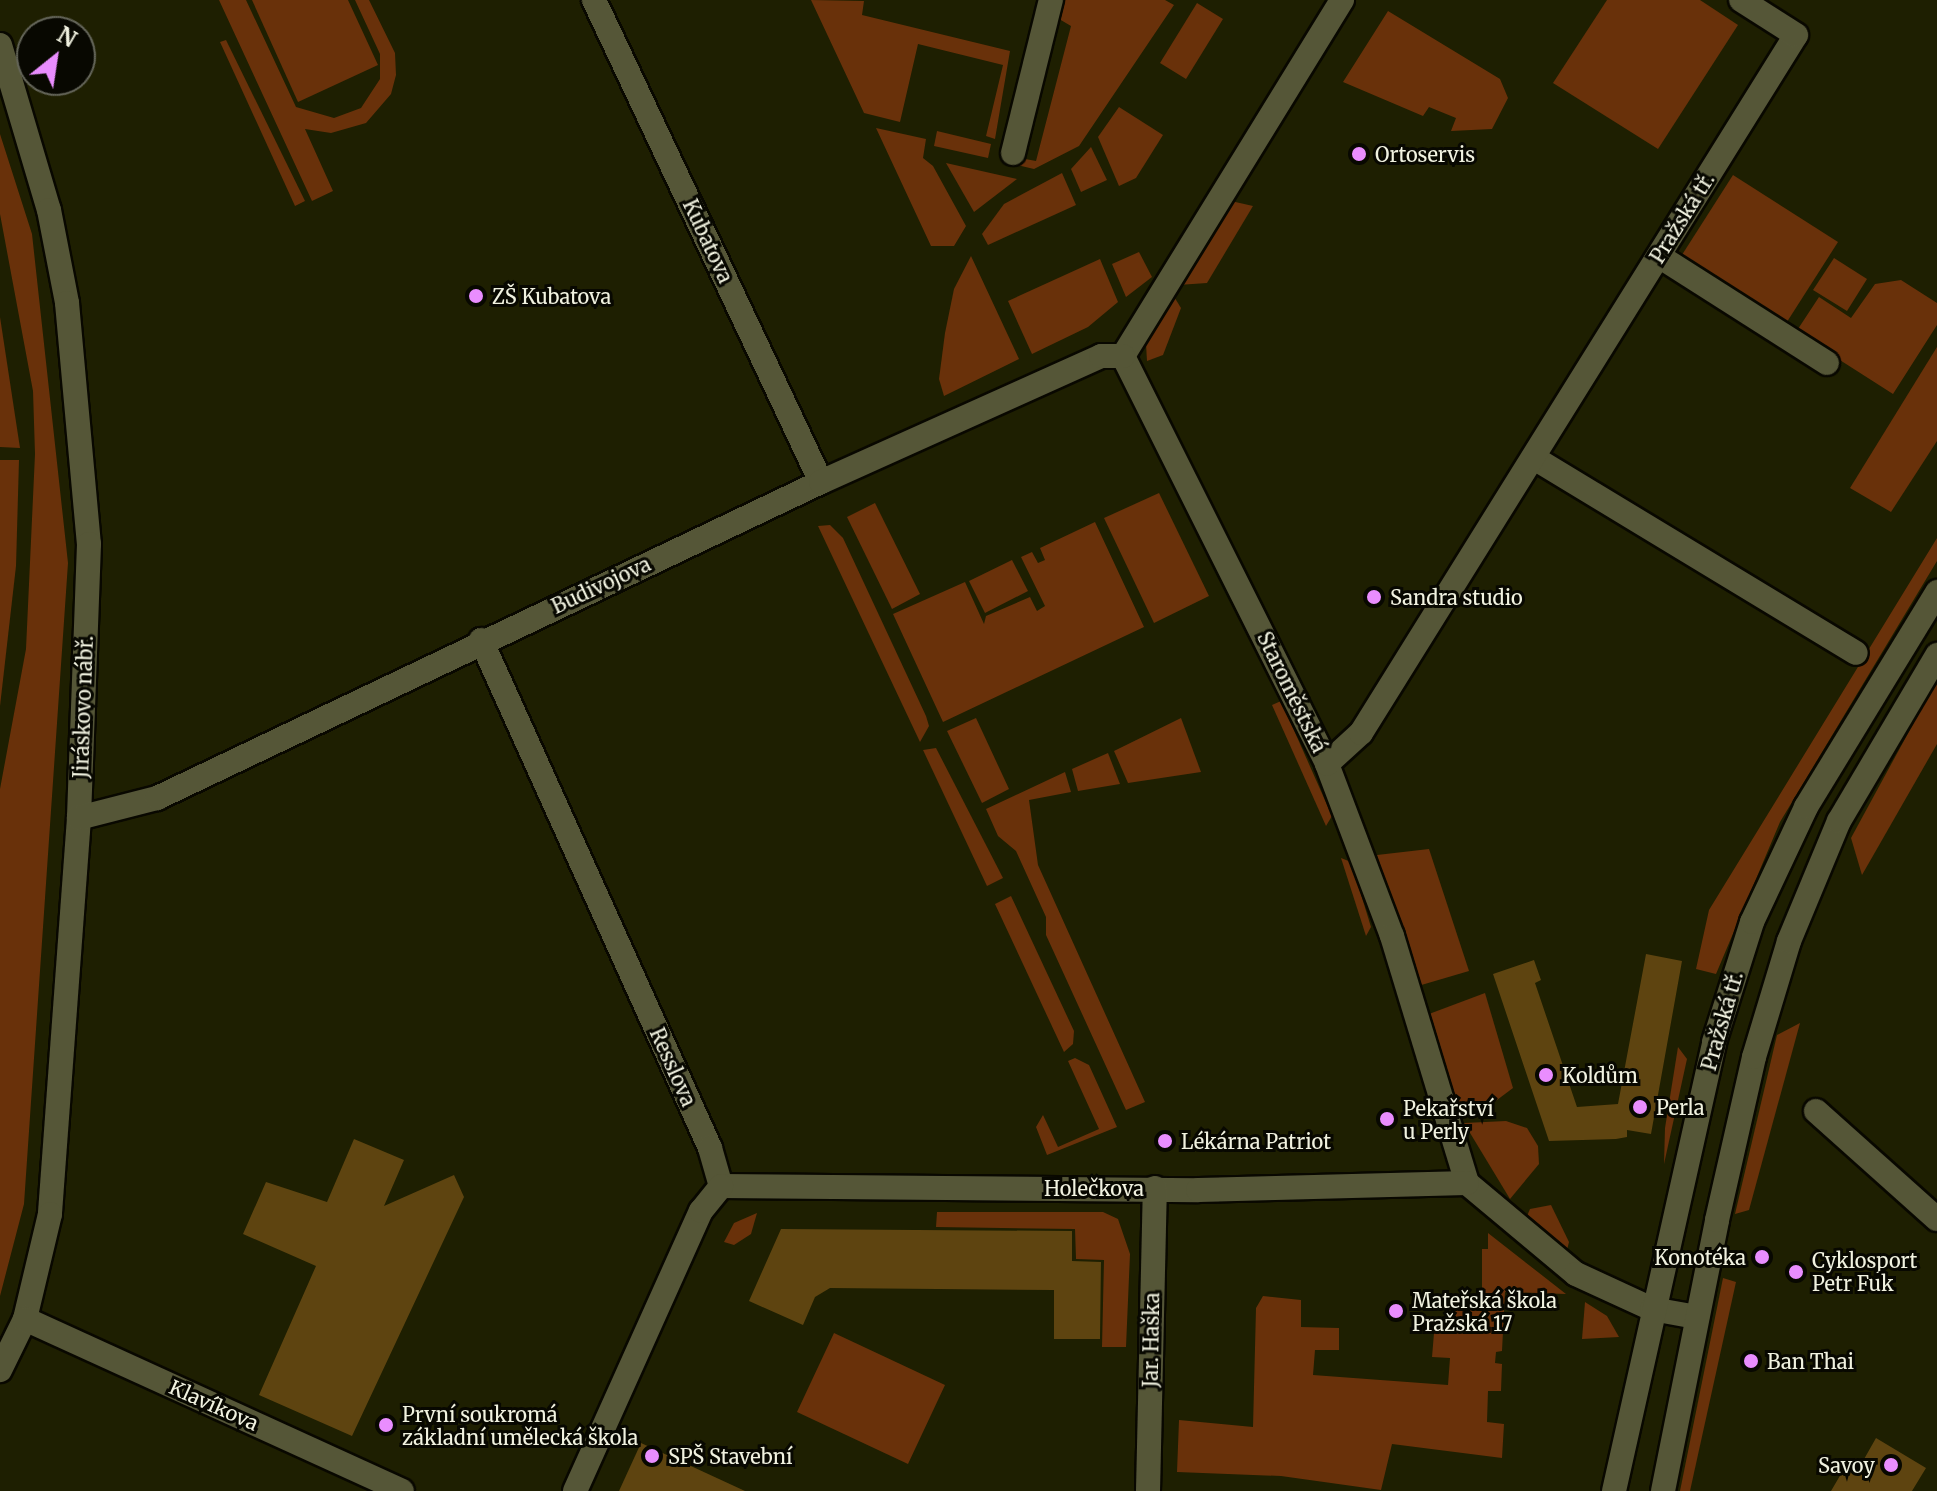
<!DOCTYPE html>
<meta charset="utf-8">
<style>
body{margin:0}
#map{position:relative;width:1937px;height:1491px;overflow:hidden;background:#1e1f01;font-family:Merriweather,serif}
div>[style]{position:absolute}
.green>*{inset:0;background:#69310a}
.building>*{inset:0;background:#5e4410}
.roads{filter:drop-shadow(2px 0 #090800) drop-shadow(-2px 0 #090800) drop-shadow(0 2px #090800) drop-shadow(0 -2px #090800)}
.street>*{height:24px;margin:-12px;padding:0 12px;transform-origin:12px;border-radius:12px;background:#555637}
.secondary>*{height:24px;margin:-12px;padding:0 12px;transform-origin:12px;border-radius:12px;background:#555637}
.dots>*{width:22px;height:22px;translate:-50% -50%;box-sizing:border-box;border:4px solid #080801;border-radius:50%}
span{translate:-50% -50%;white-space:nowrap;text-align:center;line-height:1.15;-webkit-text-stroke:6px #080801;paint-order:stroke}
.poi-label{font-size:20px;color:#f1f2e0}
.left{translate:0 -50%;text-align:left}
.right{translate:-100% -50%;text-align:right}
.street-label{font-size:20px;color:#f1f2e0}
.north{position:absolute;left:16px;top:16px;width:80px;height:80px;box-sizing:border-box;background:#080801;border:2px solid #65665a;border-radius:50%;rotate:30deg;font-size:22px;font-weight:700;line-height:32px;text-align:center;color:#f1f2e0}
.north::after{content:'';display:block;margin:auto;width:28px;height:36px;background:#e98dfe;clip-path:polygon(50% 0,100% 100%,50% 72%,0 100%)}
</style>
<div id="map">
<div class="green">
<div style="clip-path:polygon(219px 0,246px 0,296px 107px,334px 118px,361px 108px,380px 79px,380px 54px,355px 0,369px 0,395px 53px,396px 75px,391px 94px,366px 123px,331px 133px,305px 129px,333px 191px,312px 201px)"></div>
<div style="clip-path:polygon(252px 0,348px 0,378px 65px,298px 102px)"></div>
<div style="clip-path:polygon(811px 0,864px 1px,862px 15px,1010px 51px,995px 139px,986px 136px,1003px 65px,918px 44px,900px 122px,864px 113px)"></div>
<div style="clip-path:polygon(1058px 0,1165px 0,1174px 5px,1079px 146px,1034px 169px,1001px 161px,1003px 155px,1036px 161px,1071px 26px,1054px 16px)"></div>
<div style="clip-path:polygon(1607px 0,1700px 0,1738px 25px,1658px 149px,1553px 83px)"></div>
<div style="clip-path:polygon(1197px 3px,1223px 19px,1186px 79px,1160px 63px)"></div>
<div style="clip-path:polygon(1388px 11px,1500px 79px,1508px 98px,1492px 129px,1451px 131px,1456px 118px,1429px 107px,1423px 116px,1343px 82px)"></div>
<div style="clip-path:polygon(226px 40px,305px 201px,295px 206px,220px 42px)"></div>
<div style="clip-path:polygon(1119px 107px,1163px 135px,1136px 178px,1119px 186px,1098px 137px)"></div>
<div style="clip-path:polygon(876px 128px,926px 139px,923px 158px,933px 166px,966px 226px,954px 246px,931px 246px)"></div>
<div style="clip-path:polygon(937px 131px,991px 144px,988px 158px,934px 146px)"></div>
<div style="clip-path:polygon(0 134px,32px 234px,68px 563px,24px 1204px,0 1296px,0 789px,26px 649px,35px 454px,33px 391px,0 214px)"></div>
<div style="clip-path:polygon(1091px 147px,1107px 180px,1081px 192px,1071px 169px)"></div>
<div style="clip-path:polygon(946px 163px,1017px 179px,974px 212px)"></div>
<div style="clip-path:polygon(1062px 173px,1076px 205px,988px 245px,982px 234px,1004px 204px)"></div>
<div style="clip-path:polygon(1733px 175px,1838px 242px,1785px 325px,1680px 258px)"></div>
<div style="clip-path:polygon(1231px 201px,1253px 206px,1207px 283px,1178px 285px)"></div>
<div style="clip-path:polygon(1139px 252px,1152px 277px,1126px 297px,1112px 264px)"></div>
<div style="clip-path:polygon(971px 256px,1019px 359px,944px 396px,939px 379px,945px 333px,954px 289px)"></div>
<div style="clip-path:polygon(1834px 258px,1867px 279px,1847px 311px,1813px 290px)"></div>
<div style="clip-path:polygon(1100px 259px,1118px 302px,1088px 327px,1032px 354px,1008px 301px)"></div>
<div style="clip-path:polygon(1901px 280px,1937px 303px,1937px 325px,1893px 394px,1796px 332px,1819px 297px,1851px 318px,1875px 284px)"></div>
<div style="clip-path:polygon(1173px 295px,1181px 308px,1163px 355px,1147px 361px,1146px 344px)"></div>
<div style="clip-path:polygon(0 317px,20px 448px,0 447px)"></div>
<div style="clip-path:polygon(1937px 347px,1937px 441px,1891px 512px,1850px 488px)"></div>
<div style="clip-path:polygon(0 460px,19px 460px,16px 566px,0 706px)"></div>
<div style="clip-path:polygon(1159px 493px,1209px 596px,1154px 623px,1104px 518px)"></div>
<div style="clip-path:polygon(875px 503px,920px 594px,892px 609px,847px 517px)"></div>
<div style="clip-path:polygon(1095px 522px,1144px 627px,943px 722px,893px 614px,965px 582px,984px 624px,986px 616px,1030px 597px,1037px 611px,1045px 606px,1021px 557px,1032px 552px,1038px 563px,1045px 560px,1040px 548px)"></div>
<div style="clip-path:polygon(830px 525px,843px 538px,926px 716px,929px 726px,920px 742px,818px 526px)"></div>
<div style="clip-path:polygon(1937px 538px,1937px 561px,1780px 822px,1716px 974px,1696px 969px,1709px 910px)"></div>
<div style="clip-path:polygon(1012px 560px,1028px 591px,985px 613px,969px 581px)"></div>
<div style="clip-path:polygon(1937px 680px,1937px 744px,1862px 875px,1851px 838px)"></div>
<div style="clip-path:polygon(1281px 701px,1332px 816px,1326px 826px,1272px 705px)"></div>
<div style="clip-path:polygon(976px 718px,1009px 789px,982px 803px,947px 731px)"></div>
<div style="clip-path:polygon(1181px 718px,1201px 772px,1128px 783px,1114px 751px)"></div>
<div style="clip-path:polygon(936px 748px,1003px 878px,987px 886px,923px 750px)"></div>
<div style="clip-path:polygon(1108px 753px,1120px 784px,1078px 791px,1072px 769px)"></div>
<div style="clip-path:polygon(1065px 772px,1071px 792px,1029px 800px,1038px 865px,1145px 1102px,1126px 1110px,1046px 935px,1046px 917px,1016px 851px,998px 836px,986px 809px)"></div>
<div style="clip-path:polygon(1429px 849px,1469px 971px,1418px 986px,1377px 855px)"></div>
<div style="clip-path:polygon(1341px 858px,1351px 862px,1371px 927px,1366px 936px)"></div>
<div style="clip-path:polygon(1011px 896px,1074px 1031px,1073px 1044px,1064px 1052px,995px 904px)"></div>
<div style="clip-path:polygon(1485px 993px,1513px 1088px,1489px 1106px,1458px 1105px,1429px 1014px)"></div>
<div style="clip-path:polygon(1800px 1023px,1749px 1210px,1735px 1214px,1777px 1035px)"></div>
<div style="clip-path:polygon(1678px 1047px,1687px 1059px,1664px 1164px,1665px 1128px)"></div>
<div style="clip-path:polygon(1075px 1058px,1089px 1065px,1117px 1127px,1047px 1155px,1036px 1127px,1043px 1115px,1058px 1147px,1099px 1129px,1068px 1061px)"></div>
<div style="clip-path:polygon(1506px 1121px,1527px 1128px,1538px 1146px,1539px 1164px,1510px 1199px,1464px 1123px)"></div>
<div style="clip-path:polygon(1551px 1205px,1569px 1242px,1567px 1250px,1527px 1216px,1530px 1209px)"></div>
<div style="clip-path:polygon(937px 1212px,1103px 1212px,1118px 1219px,1130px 1254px,1126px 1347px,1102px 1347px,1104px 1260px,1076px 1259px,1075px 1229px,936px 1227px)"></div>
<div style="clip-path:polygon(757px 1213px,751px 1234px,734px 1245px,724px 1242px,734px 1223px)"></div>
<div style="clip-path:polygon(1488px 1233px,1566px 1294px,1505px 1292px,1502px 1351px,1496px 1352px,1495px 1363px,1502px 1364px,1501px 1391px,1488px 1391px,1487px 1422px,1504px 1424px,1502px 1458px,1392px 1444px,1381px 1490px,1281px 1476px,1177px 1472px,1179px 1420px,1253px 1427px,1256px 1308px,1263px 1296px,1301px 1300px,1301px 1327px,1339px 1328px,1339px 1350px,1315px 1350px,1313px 1375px,1448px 1385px,1450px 1358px,1432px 1357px,1435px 1321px,1451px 1322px,1452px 1298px,1482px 1298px,1482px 1249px,1488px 1249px)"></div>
<div style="clip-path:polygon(1723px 1278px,1736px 1282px,1690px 1491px,1680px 1491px)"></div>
<div style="clip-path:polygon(1585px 1302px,1607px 1316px,1619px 1337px,1582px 1339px)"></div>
<div style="clip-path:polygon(834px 1333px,945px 1385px,908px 1464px,797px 1412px)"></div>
</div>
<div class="building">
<div style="clip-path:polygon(1646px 954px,1682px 961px,1651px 1134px,1627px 1130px,1627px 1137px,1616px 1139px,1549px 1141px,1493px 974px,1534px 960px,1541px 980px,1535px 983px,1577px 1107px,1618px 1104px)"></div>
<div style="clip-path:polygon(354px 1139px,404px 1160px,384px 1206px,454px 1175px,464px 1197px,352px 1436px,259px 1395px,316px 1266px,243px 1234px,266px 1182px,327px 1202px)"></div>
<div style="clip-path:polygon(781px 1229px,1072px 1231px,1072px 1261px,1101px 1262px,1100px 1339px,1054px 1339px,1054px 1290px,830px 1288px,815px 1297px,803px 1325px,749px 1301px)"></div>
<div style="clip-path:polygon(1876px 1438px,1926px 1468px,1912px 1491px,1831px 1491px,1848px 1462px,1859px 1468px)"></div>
<div style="clip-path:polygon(641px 1443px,745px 1491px,619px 1491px)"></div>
</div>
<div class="roads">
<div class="street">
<div style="left:594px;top:0;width:533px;rotate:64.78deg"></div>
<div style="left:0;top:45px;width:172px;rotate:73.5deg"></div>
<div style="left:49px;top:210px;width:95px;rotate:79deg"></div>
<div style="left:67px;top:303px;width:242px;rotate:84.8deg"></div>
<div style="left:89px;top:544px;width:274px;rotate:92.1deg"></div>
<div style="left:79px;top:818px;width:397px;rotate:94.2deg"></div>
<div style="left:50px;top:1214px;width:108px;rotate:103.4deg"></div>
<div style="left:25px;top:1319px;width:57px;rotate:116.1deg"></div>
<div style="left:1013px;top:153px;width:158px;rotate:-76.1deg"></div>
<div style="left:1659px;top:256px;width:199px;rotate:32.5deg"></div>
<div style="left:1123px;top:356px;width:456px;rotate:63.4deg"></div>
<div style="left:1327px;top:764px;width:184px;rotate:69.3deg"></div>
<div style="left:1392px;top:936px;width:258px;rotate:73.1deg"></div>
<div style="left:1467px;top:1183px;width:142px;rotate:39.9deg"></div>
<div style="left:1576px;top:1274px;width:84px;rotate:24.7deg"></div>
<div style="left:1652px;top:1309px;width:46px;rotate:10.1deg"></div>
<div style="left:1123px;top:356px;width:418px;rotate:-58.4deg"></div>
<div style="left:1534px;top:458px;width:376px;rotate:31.2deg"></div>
<div style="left:481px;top:640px;width:557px;rotate:65.73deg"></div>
<div style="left:710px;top:1148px;width:40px;rotate:74deg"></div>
<div style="left:1327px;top:764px;width:46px;rotate:-42.4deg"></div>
<div style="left:1361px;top:733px;width:822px;rotate:-58.07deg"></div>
<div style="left:1796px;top:35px;width:65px;rotate:-147.5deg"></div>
<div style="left:79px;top:818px;width:81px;rotate:-14.4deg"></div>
<div style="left:157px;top:798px;width:735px;rotate:-25.45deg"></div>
<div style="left:821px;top:482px;width:307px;rotate:-24.2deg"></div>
<div style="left:1101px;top:356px;width:22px"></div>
<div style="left:1816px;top:1111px;width:162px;rotate:41.8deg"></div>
<div style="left:721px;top:1186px;width:477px;rotate:0.5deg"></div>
<div style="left:1198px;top:1190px;width:269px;rotate:-1.5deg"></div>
<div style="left:25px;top:1319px;width:414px;rotate:24.5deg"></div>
<div style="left:575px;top:1491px;width:307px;rotate:-65.8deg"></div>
<div style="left:701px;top:1211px;width:32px;rotate:-51deg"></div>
<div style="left:1148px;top:1491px;width:303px;rotate:-88.7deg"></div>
</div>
<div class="secondary">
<div style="left:1614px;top:1491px;width:460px;rotate:-77.4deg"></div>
<div style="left:1714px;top:1042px;width:126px;rotate:-72.4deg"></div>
<div style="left:1752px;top:922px;width:127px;rotate:-64.8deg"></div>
<div style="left:1806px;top:807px;width:252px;rotate:-58.6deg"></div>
<div style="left:1663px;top:1491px;width:276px;rotate:-78.7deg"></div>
<div style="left:1717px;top:1220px;width:167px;rotate:-77.2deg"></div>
<div style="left:1754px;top:1057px;width:121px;rotate:-73.2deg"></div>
<div style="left:1789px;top:941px;width:130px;rotate:-67.4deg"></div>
<div style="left:1839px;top:821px;width:193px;rotate:-59.4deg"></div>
</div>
</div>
<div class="dots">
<div style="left:1359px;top:154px;background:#e98dfe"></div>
<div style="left:476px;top:296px;background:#e98dfe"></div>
<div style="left:1374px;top:597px;background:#e98dfe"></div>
<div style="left:1546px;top:1075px;background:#e98dfe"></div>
<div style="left:1640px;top:1107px;background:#e98dfe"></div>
<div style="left:1387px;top:1119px;background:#e98dfe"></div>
<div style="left:1165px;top:1141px;background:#e98dfe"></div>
<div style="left:1762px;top:1257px;background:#e98dfe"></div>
<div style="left:1796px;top:1272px;background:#e98dfe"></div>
<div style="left:1396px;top:1311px;background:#e98dfe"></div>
<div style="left:1751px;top:1361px;background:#e98dfe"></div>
<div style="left:386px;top:1425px;background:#e98dfe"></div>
<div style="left:652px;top:1456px;background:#e98dfe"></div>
<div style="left:1891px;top:1465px;background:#e98dfe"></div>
</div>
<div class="poi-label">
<span class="left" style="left:1375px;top:154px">Ortoservis</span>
<span class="left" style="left:492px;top:296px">ZŠ Kubatova</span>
<span class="left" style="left:1390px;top:597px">Sandra studio</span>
<span class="left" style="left:1562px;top:1075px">Koldům</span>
<span class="left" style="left:1656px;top:1107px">Perla</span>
<span class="left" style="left:1403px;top:1120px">Pekařství<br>u Perly</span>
<span class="left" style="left:1181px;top:1141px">Lékárna Patriot</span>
<span class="right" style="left:1746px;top:1257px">Konotéka</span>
<span class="left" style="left:1812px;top:1272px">Cyklosport<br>Petr Fuk</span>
<span class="left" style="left:1412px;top:1312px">Mateřská škola<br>Pražská 17</span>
<span class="left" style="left:1767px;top:1361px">Ban Thai</span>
<span class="left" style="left:402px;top:1426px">První soukromá<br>základní umělecká škola</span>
<span class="left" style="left:668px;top:1456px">SPŠ Stavební</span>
<span class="right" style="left:1875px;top:1465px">Savoy</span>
</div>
<div class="street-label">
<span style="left:1682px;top:218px;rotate:-58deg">Pražská tř.</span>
<span style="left:708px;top:241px;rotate:65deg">Kubatova</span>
<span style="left:601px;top:585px;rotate:-25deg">Budivojova</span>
<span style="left:1292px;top:692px;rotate:64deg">Staroměstská</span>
<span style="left:83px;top:707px;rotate:-88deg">Jiráskovo nábř.</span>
<span style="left:1722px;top:1021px;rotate:-74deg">Pražská tř.</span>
<span style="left:673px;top:1067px;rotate:66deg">Resslova</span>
<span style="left:1094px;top:1188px">Holečkova</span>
<span style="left:1151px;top:1340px;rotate:-89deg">Jar. Haška</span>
<span style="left:214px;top:1405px;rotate:24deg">Klavíkova</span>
</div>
<div class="north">N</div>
</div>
